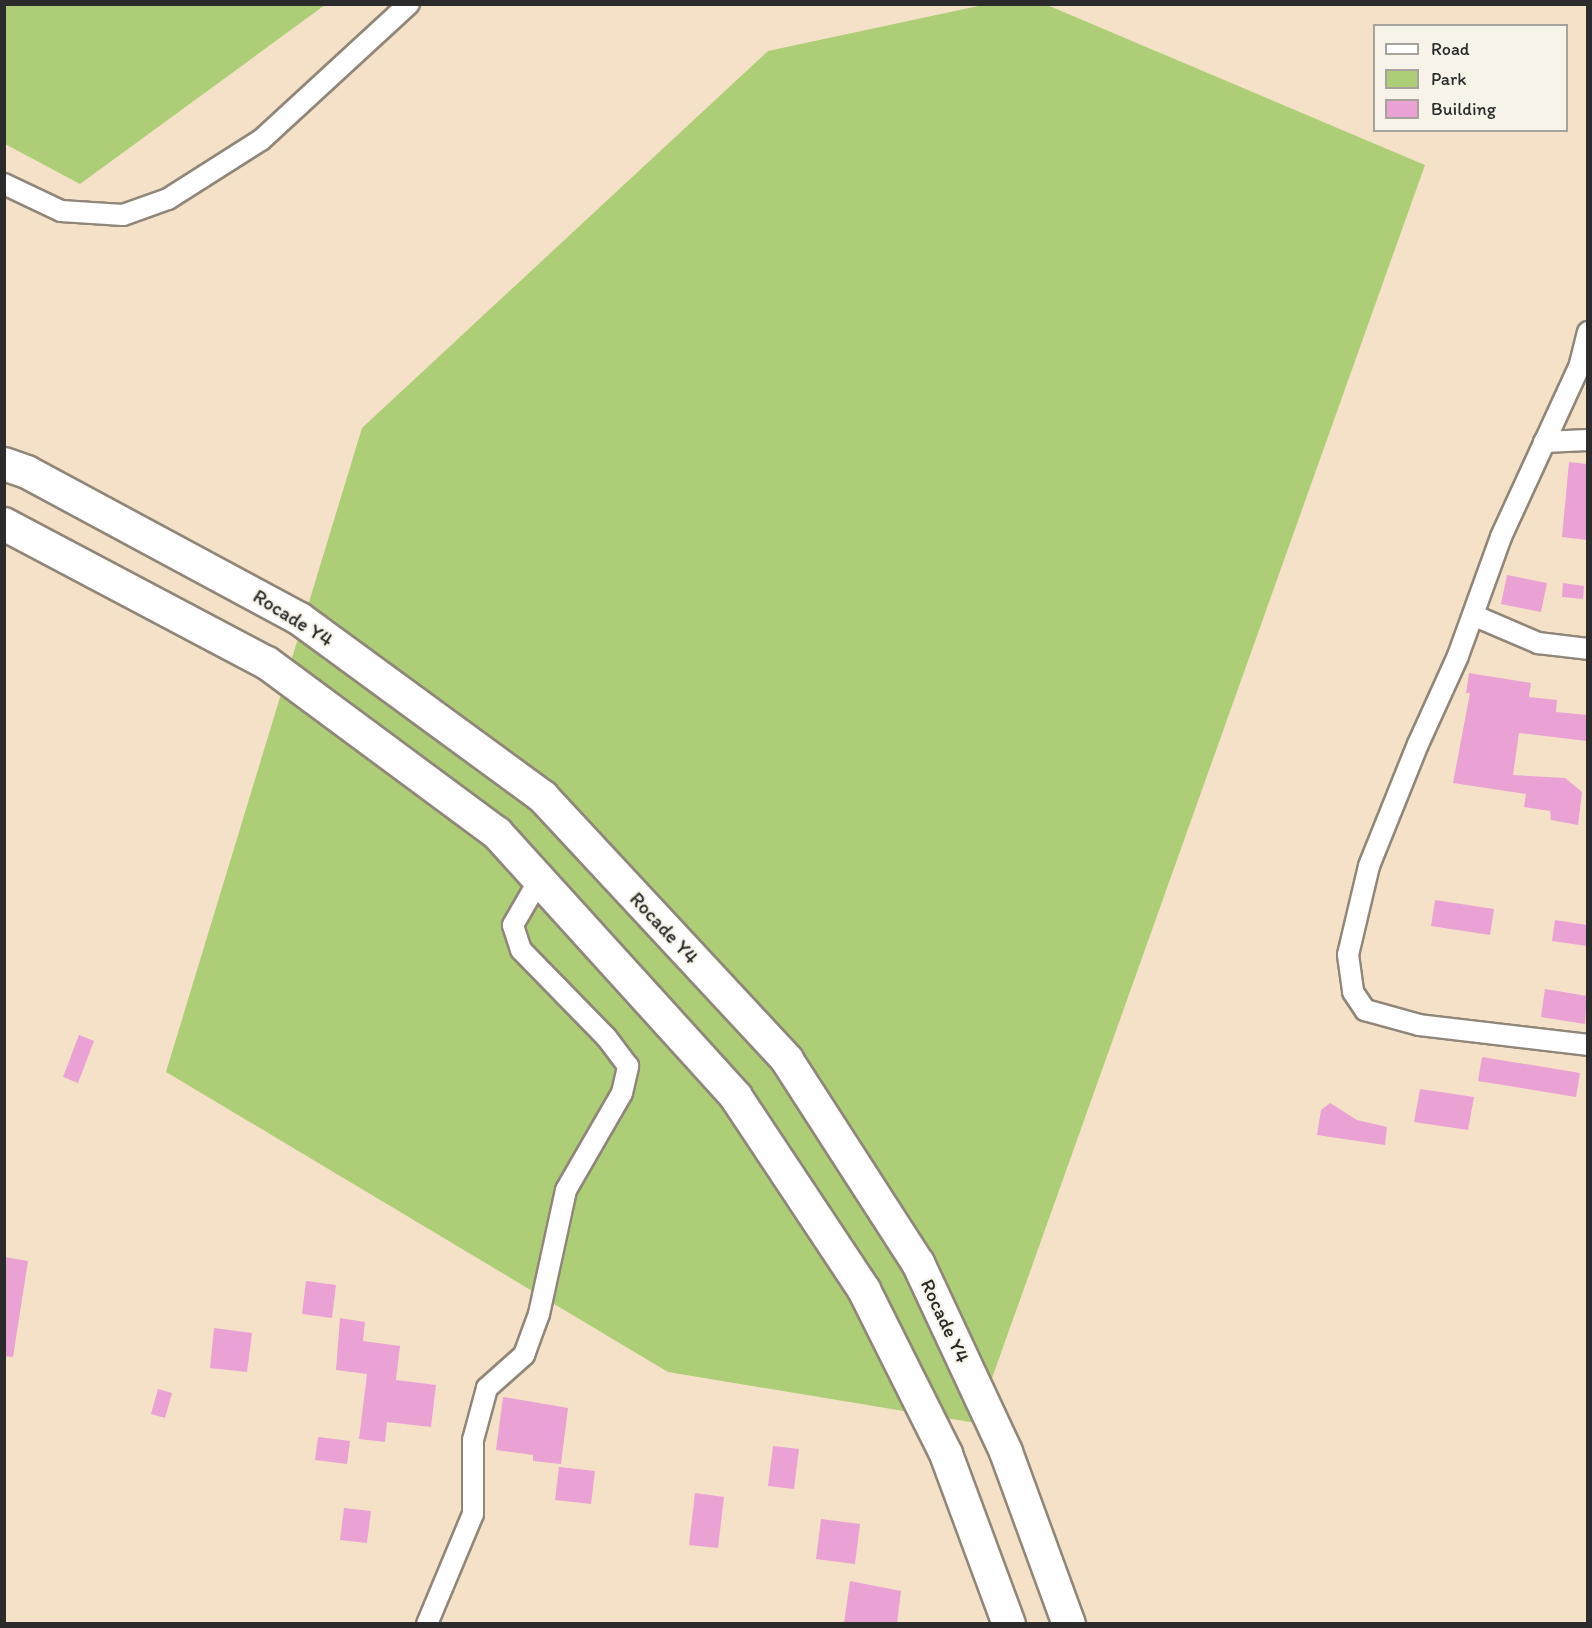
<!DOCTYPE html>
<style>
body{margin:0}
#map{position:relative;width:1592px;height:1628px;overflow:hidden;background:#f4e1c7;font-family:Itim,sans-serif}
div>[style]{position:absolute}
.green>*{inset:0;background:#adce76}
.building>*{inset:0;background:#eaa2d5}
.roads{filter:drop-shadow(2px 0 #908679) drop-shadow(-2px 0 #908679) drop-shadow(0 2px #908679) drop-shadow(0 -2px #908679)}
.minor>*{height:20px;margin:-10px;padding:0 10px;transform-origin:10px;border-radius:10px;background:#fff}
.trunk>*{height:32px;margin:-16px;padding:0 16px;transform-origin:16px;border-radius:16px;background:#fff}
span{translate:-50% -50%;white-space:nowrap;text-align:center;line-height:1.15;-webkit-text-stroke:4.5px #f7f3e8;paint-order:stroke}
.street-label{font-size:20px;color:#2b2b2b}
.frame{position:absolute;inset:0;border:6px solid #2b2b2b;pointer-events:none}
.legend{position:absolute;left:1373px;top:24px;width:195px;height:108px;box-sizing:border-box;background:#f7f3e8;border:2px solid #a5a39c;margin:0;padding:8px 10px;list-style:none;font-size:18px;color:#2b2b2b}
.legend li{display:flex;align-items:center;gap:12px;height:30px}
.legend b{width:30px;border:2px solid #a5a39c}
</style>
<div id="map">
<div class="green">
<div style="clip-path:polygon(4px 5px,5px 4px,325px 5px,80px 184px,5px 144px)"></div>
<div style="clip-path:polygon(983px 5px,1047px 5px,1425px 165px,976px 1423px,668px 1372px,166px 1072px,362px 428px,768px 51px)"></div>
</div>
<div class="building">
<div style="clip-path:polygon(1569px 462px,1587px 464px,1587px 540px,1562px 537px)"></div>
<div style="clip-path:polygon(1507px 575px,1547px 583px,1541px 612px,1501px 604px)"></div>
<div style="clip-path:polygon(1563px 583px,1584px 586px,1583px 599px,1562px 597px)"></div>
<div style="clip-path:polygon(1469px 673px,1531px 683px,1529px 697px,1557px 700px,1556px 712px,1587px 715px,1587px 741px,1519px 733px,1513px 775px,1565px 778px,1582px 792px,1578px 825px,1551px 820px,1550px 811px,1524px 807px,1526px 794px,1453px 783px,1470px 693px,1466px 693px)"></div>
<div style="clip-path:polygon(1435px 900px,1494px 909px,1490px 935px,1431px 926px)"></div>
<div style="clip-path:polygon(1555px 920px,1587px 925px,1587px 946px,1552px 941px)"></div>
<div style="clip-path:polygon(1545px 989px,1587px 996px,1585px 1024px,1541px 1017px)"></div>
<div style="clip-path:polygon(79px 1035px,94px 1041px,78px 1083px,63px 1077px)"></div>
<div style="clip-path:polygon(1482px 1057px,1580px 1073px,1576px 1097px,1478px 1081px)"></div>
<div style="clip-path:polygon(1420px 1089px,1474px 1097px,1468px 1130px,1414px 1122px)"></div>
<div style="clip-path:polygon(1330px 1103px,1357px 1120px,1387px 1127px,1385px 1145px,1317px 1135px,1321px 1110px)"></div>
<div style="clip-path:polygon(4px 1257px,28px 1261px,13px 1357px,4px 1356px)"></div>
<div style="clip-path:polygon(306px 1281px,336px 1285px,332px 1318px,302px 1314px)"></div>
<div style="clip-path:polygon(340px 1318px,365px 1322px,363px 1341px,400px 1346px,396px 1380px,436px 1385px,431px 1427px,387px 1422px,385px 1442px,359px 1439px,367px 1374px,336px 1370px)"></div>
<div style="clip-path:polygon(214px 1328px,252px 1333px,247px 1372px,210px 1368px)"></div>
<div style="clip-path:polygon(158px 1389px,172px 1393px,165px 1418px,151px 1414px)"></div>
<div style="clip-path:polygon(503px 1397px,568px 1408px,561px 1464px,533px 1461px,533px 1455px,496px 1450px)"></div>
<div style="clip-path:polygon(318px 1437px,350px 1441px,347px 1464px,315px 1460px)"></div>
<div style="clip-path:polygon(773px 1446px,799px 1449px,794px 1489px,768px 1486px)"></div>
<div style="clip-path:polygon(559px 1467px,595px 1471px,591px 1504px,555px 1500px)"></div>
<div style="clip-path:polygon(695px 1493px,724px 1497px,718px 1548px,689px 1545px)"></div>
<div style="clip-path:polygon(344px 1508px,371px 1511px,367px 1543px,340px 1540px)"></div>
<div style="clip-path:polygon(821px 1519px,860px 1524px,855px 1564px,816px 1559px)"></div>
<div style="clip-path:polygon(850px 1581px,901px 1591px,897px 1623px,844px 1623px)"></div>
</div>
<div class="roads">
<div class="minor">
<div style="left:4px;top:184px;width:63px;rotate:25.3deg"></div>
<div style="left:61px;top:211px;width:62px;rotate:3.7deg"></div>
<div style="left:123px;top:215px;width:48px;rotate:-19.6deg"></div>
<div style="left:168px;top:199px;width:110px;rotate:-32.4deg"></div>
<div style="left:261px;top:140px;width:201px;rotate:-42.6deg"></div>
<div style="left:1588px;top:332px;width:34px;rotate:104deg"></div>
<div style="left:1580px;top:365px;width:189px;rotate:114.7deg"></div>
<div style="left:1501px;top:537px;width:127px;rotate:109.9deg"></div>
<div style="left:1458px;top:656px;width:97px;rotate:114.4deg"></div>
<div style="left:1418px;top:744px;width:131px;rotate:111.9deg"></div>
<div style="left:1369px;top:866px;width:91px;rotate:103.3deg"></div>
<div style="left:1348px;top:955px;width:37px;rotate:82deg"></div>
<div style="left:1353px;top:992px;width:22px;rotate:56deg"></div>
<div style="left:1365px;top:1010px;width:56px;rotate:15.5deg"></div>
<div style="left:1419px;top:1025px;width:170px;rotate:6.7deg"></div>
<div style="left:1544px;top:442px;width:44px;rotate:-2.6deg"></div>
<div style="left:1475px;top:616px;width:69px;rotate:23.2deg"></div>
<div style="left:1538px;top:643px;width:50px;rotate:6.8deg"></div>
<div style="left:427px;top:1624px;width:119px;rotate:-67.3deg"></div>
<div style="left:473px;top:1514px;width:74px;rotate:-90deg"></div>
<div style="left:473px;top:1440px;width:54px;rotate:-74.9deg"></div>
<div style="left:487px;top:1388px;width:50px;rotate:-41.7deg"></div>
<div style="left:524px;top:1355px;width:44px;rotate:-69.9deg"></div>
<div style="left:539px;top:1314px;width:127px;rotate:-77.7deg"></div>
<div style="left:566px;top:1190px;width:112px;rotate:-60deg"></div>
<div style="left:622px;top:1093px;width:28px;rotate:-77deg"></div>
<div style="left:628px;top:1066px;width:35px;rotate:-127deg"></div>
<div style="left:607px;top:1038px;width:123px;rotate:-134.3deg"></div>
<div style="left:521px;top:950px;width:26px;rotate:-108deg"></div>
<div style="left:513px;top:925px;width:52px;rotate:-60deg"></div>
</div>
<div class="trunk">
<div style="left:4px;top:464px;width:24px;rotate:19deg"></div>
<div style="left:27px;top:472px;width:310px;rotate:28.3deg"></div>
<div style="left:300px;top:619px;width:301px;rotate:36.2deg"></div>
<div style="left:543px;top:797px;width:359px;rotate:47.1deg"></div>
<div style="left:787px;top:1060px;width:242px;rotate:57.2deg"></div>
<div style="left:918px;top:1263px;width:208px;rotate:65deg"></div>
<div style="left:1006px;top:1452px;width:183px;rotate:69.9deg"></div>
<div style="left:4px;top:524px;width:297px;rotate:27.9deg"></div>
<div style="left:267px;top:663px;width:286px;rotate:36.5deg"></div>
<div style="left:497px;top:833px;width:356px;rotate:47.8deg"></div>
<div style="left:736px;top:1097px;width:232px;rotate:56.4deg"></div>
<div style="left:864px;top:1290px;width:183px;rotate:63.4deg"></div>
<div style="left:946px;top:1454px;width:181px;rotate:69.7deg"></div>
</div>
</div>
<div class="street-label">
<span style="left:293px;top:618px;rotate:32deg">Rocade Y4</span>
<span style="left:664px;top:928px;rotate:47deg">Rocade Y4</span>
<span style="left:945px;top:1321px;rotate:65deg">Rocade Y4</span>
</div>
<div class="frame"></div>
<ul class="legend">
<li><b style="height:8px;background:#fff"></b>Road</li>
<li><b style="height:16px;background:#adce76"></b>Park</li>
<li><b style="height:16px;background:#eaa2d5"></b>Building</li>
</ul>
</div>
